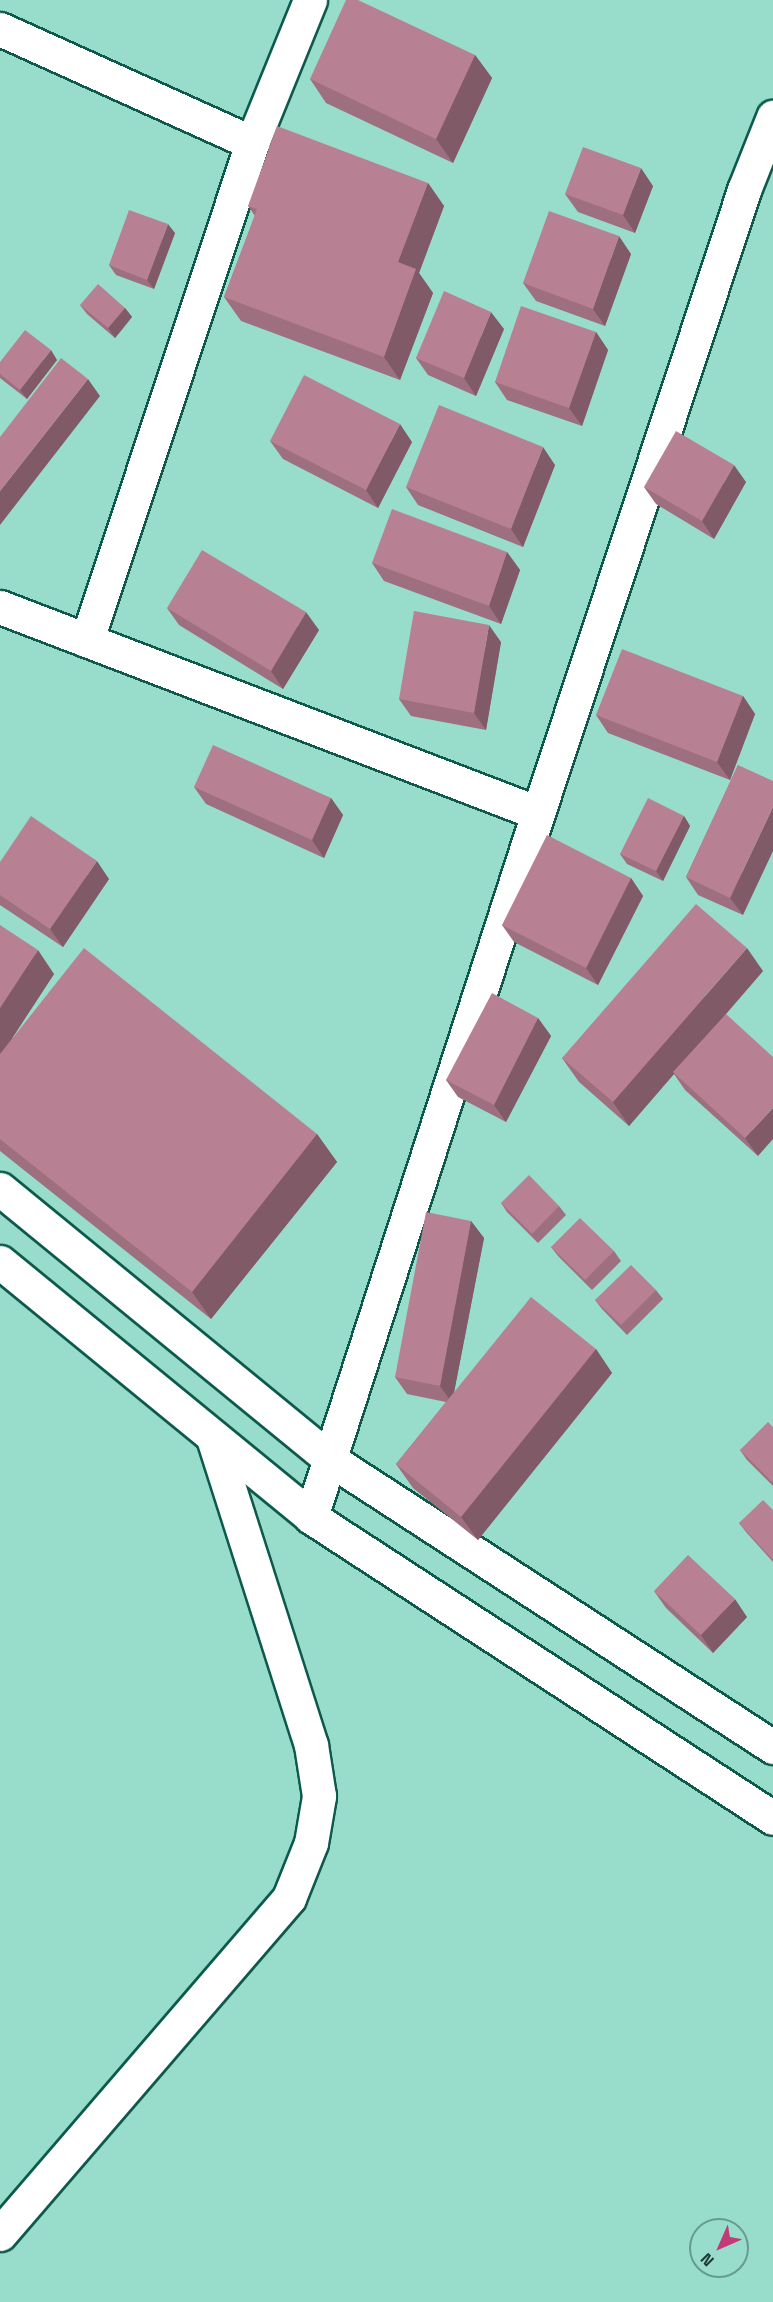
<!DOCTYPE html>
<style>
body{margin:0}
#map{position:relative;width:773px;height:2302px;overflow:hidden;background:#98ddcc;font-family:"Space Grotesk",sans-serif}
div>[style]{position:absolute}
.roads{filter:drop-shadow(2px 0 #0d5a4d) drop-shadow(-2px 0 #0d5a4d) drop-shadow(0 2px #0d5a4d) drop-shadow(0 -2px #0d5a4d)}
.minor>*{height:33px;margin:-16.5px;padding:0 16.5px;transform-origin:16.5px;border-radius:16.5px;background:#fff}
.wall>*{inset:0;background:#9e6f7e}
.shaded-wall>*{inset:0;background:#815a67}
.building>*{inset:0;background:#b88193}
span{translate:-50% -50%;white-space:nowrap;text-align:center;line-height:1.15;-webkit-text-stroke:5px #98ddcc;paint-order:stroke}
.north{position:absolute;left:689px;top:2218px;width:60px;height:60px;box-sizing:border-box;background:#98ddcc;border:2px solid #669b8e;border-radius:50%;rotate:225deg;font-size:16px;font-weight:700;line-height:24px;text-align:center;color:#1b3831}
.north::after{content:'';display:block;margin:auto;width:21px;height:27px;background:#c23a77;clip-path:polygon(50% 0,100% 100%,50% 72%,0 100%)}
</style>
<div id="map">
<div class="roads">
<div class="minor">
<div style="left:0;top:29px;width:277px;rotate:24.3deg"></div>
<div style="left:252px;top:143px;width:524px;rotate:108.37deg"></div>
<div style="left:252px;top:143px;width:154px;rotate:-67.9deg"></div>
<div style="left:0;top:607px;width:576px;rotate:20.95deg"></div>
<div style="left:0;top:1189px;width:428px;rotate:39.3deg"></div>
<div style="left:331px;top:1460px;width:527px;rotate:33deg"></div>
<div style="left:0;top:1262px;width:402px;rotate:39.3deg"></div>
<div style="left:311px;top:1517px;width:551px;rotate:33.08deg"></div>
<div style="left:311px;top:1517px;width:740px;rotate:-72.13deg"></div>
<div style="left:538px;top:813px;width:656px;rotate:-71.7deg"></div>
<div style="left:744px;top:190px;width:79px;rotate:-68.3deg"></div>
<div style="left:0;top:2234px;width:443px;rotate:-49.3deg"></div>
<div style="left:289px;top:1898px;width:59px;rotate:-68.2deg"></div>
<div style="left:311px;top:1843px;width:48px;rotate:-80.3deg"></div>
<div style="left:319px;top:1796px;width:52px;rotate:-98.9deg"></div>
<div style="left:311px;top:1745px;width:323px;rotate:-107.7deg"></div>
</div>
</div>
<div class="wall">
<div style="clip-path:polygon(475px 55px,492px 78px,453px 163px,326px 103px,310px 79px)"></div>
<div style="clip-path:polygon(428px 183px,444px 206px,419px 273px,433px 293px,400px 380px,241px 321px,224px 297px,255px 216px,248px 206px)"></div>
<div style="clip-path:polygon(653px 186px,635px 233px,578px 212px,565px 194px)"></div>
<div style="clip-path:polygon(175px 233px,154px 289px,116px 275px,109px 265px)"></div>
<div style="clip-path:polygon(631px 254px,605px 326px,536px 301px,523px 283px)"></div>
<div style="clip-path:polygon(80px 305px,125px 308px,132px 317px,115px 338px,87px 314px)"></div>
<div style="clip-path:polygon(504px 329px,476px 396px,428px 375px,416px 358px)"></div>
<div style="clip-path:polygon(596px 332px,608px 350px,582px 426px,507px 400px,495px 382px)"></div>
<div style="clip-path:polygon(57px 360px,27px 399px,0 378px,0 362px)"></div>
<div style="clip-path:polygon(270px 441px,412px 442px,378px 508px,283px 459px)"></div>
<div style="clip-path:polygon(555px 465px,523px 547px,418px 505px,406px 487px)"></div>
<div style="clip-path:polygon(746px 482px,714px 539px,656px 504px,644px 487px)"></div>
<div style="clip-path:polygon(507px 552px,520px 570px,501px 624px,384px 581px,372px 563px)"></div>
<div style="clip-path:polygon(167px 608px,319px 630px,283px 689px,179px 625px)"></div>
<div style="clip-path:polygon(501px 642px,486px 730px,411px 716px,399px 699px)"></div>
<div style="clip-path:polygon(743px 696px,755px 714px,730px 780px,608px 733px,596px 715px)"></div>
<div style="clip-path:polygon(738px 765px,743px 915px,698px 895px,686px 877px)"></div>
<div style="clip-path:polygon(194px 787px,331px 798px,343px 815px,324px 858px,206px 804px)"></div>
<div style="clip-path:polygon(684px 816px,690px 826px,663px 881px,627px 864px,620px 854px)"></div>
<div style="clip-path:polygon(0 862px,109px 879px,63px 947px,0 905px)"></div>
<div style="clip-path:polygon(631px 878px,643px 896px,598px 985px,514px 942px,502px 925px)"></div>
<div style="clip-path:polygon(0 925px,54px 974px,12px 1038px,317px 1134px,337px 1162px,211px 1319px,0 1151px)"></div>
<div style="clip-path:polygon(763px 971px,726px 1014px,758px 1156px,685px 1090px,674px 1074px,629px 1126px,579px 1082px,562px 1058px)"></div>
<div style="clip-path:polygon(538px 1018px,551px 1036px,506px 1122px,458px 1097px,446px 1080px)"></div>
<div style="clip-path:polygon(501px 1203px,559px 1206px,566px 1215px,538px 1243px,507px 1212px)"></div>
<div style="clip-path:polygon(471px 1221px,484px 1238px,454px 1392px,596px 1349px,612px 1373px,478px 1540px,413px 1488px,396px 1464px,446px 1402px,407px 1394px,395px 1377px)"></div>
<div style="clip-path:polygon(551px 1247px,614px 1251px,621px 1261px,592px 1290px,558px 1256px)"></div>
<div style="clip-path:polygon(656px 1290px,663px 1299px,627px 1335px,602px 1309px,595px 1300px)"></div>
<div style="clip-path:polygon(773px 1427px,773px 1486px,747px 1460px,740px 1450px)"></div>
<div style="clip-path:polygon(773px 1510px,773px 1562px,746px 1532px,739px 1523px)"></div>
<div style="clip-path:polygon(654px 1591px,747px 1617px,713px 1653px,666px 1608px)"></div>
</div>
<div class="shaded-wall">
<div style="clip-path:polygon(475px 55px,492px 78px,453px 163px,436px 139px)"></div>
<div style="clip-path:polygon(641px 168px,653px 186px,635px 233px,623px 215px)"></div>
<div style="clip-path:polygon(428px 183px,444px 206px,419px 273px,433px 293px,400px 380px,384px 357px,398px 262px)"></div>
<div style="clip-path:polygon(168px 224px,175px 233px,154px 289px,147px 280px)"></div>
<div style="clip-path:polygon(619px 236px,631px 254px,605px 326px,593px 309px)"></div>
<div style="clip-path:polygon(125px 308px,132px 317px,115px 338px,108px 328px)"></div>
<div style="clip-path:polygon(491px 312px,504px 329px,476px 396px,464px 378px)"></div>
<div style="clip-path:polygon(596px 332px,608px 350px,582px 426px,569px 408px)"></div>
<div style="clip-path:polygon(51px 350px,57px 360px,27px 399px,20px 390px)"></div>
<div style="clip-path:polygon(88px 379px,100px 396px,0 525px,0 491px)"></div>
<div style="clip-path:polygon(400px 424px,412px 442px,378px 508px,366px 490px)"></div>
<div style="clip-path:polygon(543px 447px,555px 465px,523px 547px,511px 529px)"></div>
<div style="clip-path:polygon(734px 465px,746px 482px,714px 539px,702px 521px)"></div>
<div style="clip-path:polygon(507px 552px,520px 570px,501px 624px,489px 606px)"></div>
<div style="clip-path:polygon(306px 612px,319px 630px,283px 689px,271px 671px)"></div>
<div style="clip-path:polygon(489px 625px,501px 642px,486px 730px,474px 713px)"></div>
<div style="clip-path:polygon(743px 696px,755px 714px,730px 780px,717px 762px)"></div>
<div style="clip-path:polygon(331px 798px,343px 815px,324px 858px,312px 840px)"></div>
<div style="clip-path:polygon(773px 807px,773px 851px,743px 915px,730px 898px)"></div>
<div style="clip-path:polygon(684px 816px,690px 826px,663px 881px,656px 871px)"></div>
<div style="clip-path:polygon(97px 861px,109px 879px,63px 947px,50px 929px)"></div>
<div style="clip-path:polygon(631px 878px,643px 896px,598px 985px,586px 968px)"></div>
<div style="clip-path:polygon(747px 948px,763px 971px,629px 1126px,613px 1102px)"></div>
<div style="clip-path:polygon(38px 950px,54px 974px,0 1057px,0 1008px)"></div>
<div style="clip-path:polygon(538px 1018px,551px 1036px,506px 1122px,494px 1105px)"></div>
<div style="clip-path:polygon(773px 1108px,773px 1139px,758px 1156px,745px 1138px)"></div>
<div style="clip-path:polygon(317px 1134px,337px 1162px,211px 1319px,192px 1292px)"></div>
<div style="clip-path:polygon(471px 1221px,484px 1238px,452px 1403px,440px 1386px)"></div>
<div style="clip-path:polygon(596px 1349px,612px 1373px,478px 1540px,461px 1517px)"></div>
<div style="clip-path:polygon(735px 1599px,747px 1617px,713px 1653px,701px 1635px)"></div>
</div>
<div class="building">
<div style="clip-path:polygon(346px 0,358px 0,475px 55px,436px 139px,310px 79px)"></div>
<div style="clip-path:polygon(277px 126px,428px 183px,398px 262px,416px 269px,384px 357px,224px 297px,257px 209px,248px 206px)"></div>
<div style="clip-path:polygon(583px 147px,641px 168px,623px 215px,565px 194px)"></div>
<div style="clip-path:polygon(129px 210px,168px 224px,147px 280px,109px 265px)"></div>
<div style="clip-path:polygon(549px 211px,619px 236px,593px 309px,523px 283px)"></div>
<div style="clip-path:polygon(98px 284px,125px 308px,108px 328px,80px 305px)"></div>
<div style="clip-path:polygon(444px 291px,491px 312px,464px 378px,416px 358px)"></div>
<div style="clip-path:polygon(521px 306px,596px 332px,569px 408px,495px 382px)"></div>
<div style="clip-path:polygon(25px 330px,51px 350px,20px 390px,0 374px,0 362px)"></div>
<div style="clip-path:polygon(61px 358px,88px 379px,0 491px,0 437px)"></div>
<div style="clip-path:polygon(304px 375px,400px 424px,366px 490px,270px 441px)"></div>
<div style="clip-path:polygon(439px 405px,543px 447px,511px 529px,406px 487px)"></div>
<div style="clip-path:polygon(676px 431px,734px 465px,702px 521px,644px 487px)"></div>
<div style="clip-path:polygon(392px 509px,507px 552px,489px 606px,372px 563px)"></div>
<div style="clip-path:polygon(202px 550px,306px 612px,271px 671px,167px 608px)"></div>
<div style="clip-path:polygon(414px 611px,489px 625px,474px 713px,399px 699px)"></div>
<div style="clip-path:polygon(622px 649px,743px 696px,717px 762px,596px 715px)"></div>
<div style="clip-path:polygon(213px 745px,331px 798px,312px 840px,194px 787px)"></div>
<div style="clip-path:polygon(738px 765px,773px 781px,773px 807px,730px 898px,686px 877px)"></div>
<div style="clip-path:polygon(648px 798px,684px 816px,656px 871px,620px 854px)"></div>
<div style="clip-path:polygon(31px 816px,97px 861px,50px 929px,0 895px,0 862px)"></div>
<div style="clip-path:polygon(547px 835px,631px 878px,586px 968px,502px 925px)"></div>
<div style="clip-path:polygon(696px 904px,747px 948px,613px 1102px,562px 1058px)"></div>
<div style="clip-path:polygon(0 925px,38px 950px,0 1008px)"></div>
<div style="clip-path:polygon(84px 948px,317px 1134px,192px 1292px,0 1139px,0 1054px)"></div>
<div style="clip-path:polygon(492px 993px,538px 1018px,494px 1105px,446px 1080px)"></div>
<div style="clip-path:polygon(726px 1014px,773px 1057px,773px 1108px,745px 1138px,673px 1072px)"></div>
<div style="clip-path:polygon(529px 1175px,559px 1206px,532px 1234px,501px 1203px)"></div>
<div style="clip-path:polygon(426px 1212px,471px 1221px,440px 1386px,395px 1377px)"></div>
<div style="clip-path:polygon(580px 1218px,614px 1251px,585px 1280px,551px 1247px)"></div>
<div style="clip-path:polygon(631px 1265px,656px 1290px,621px 1325px,595px 1300px)"></div>
<div style="clip-path:polygon(531px 1297px,596px 1349px,461px 1517px,396px 1464px)"></div>
<div style="clip-path:polygon(768px 1422px,773px 1427px,773px 1480px,772px 1482px,740px 1450px)"></div>
<div style="clip-path:polygon(763px 1500px,773px 1510px,773px 1560px,739px 1523px)"></div>
<div style="clip-path:polygon(688px 1555px,735px 1599px,701px 1635px,654px 1591px)"></div>
</div>
<div class="north">N</div>
</div>
